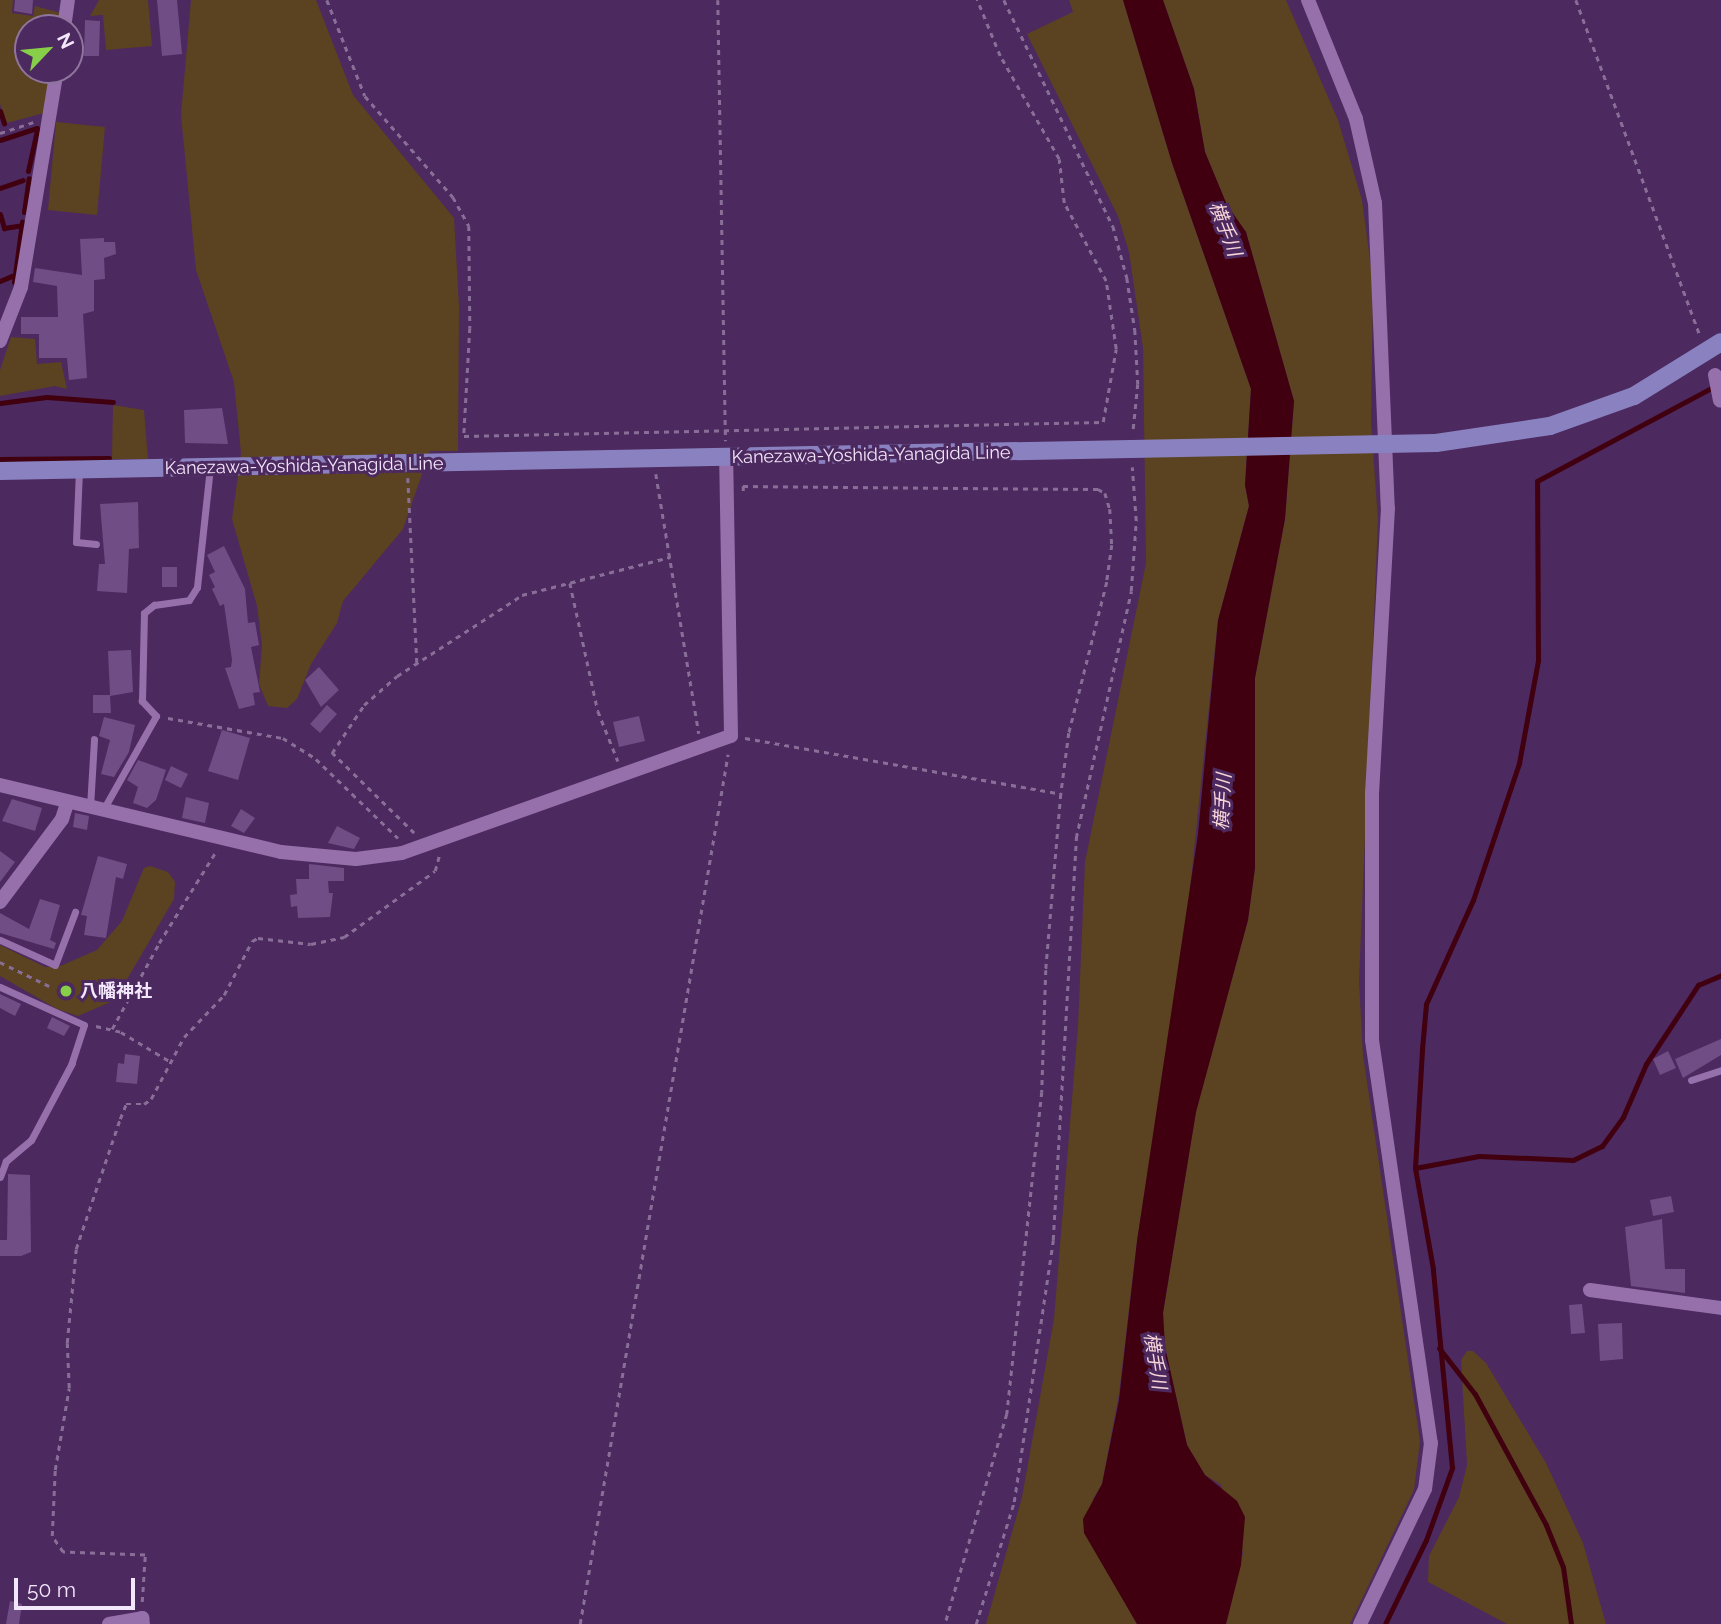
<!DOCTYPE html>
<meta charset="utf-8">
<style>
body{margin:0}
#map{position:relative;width:1721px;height:1624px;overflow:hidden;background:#4c295f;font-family:Raleway,"Noto Sans JP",sans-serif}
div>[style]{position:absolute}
.green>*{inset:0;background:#5b4220}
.water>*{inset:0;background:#400010}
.stream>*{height:5px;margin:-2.5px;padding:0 2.5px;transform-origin:2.5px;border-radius:2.5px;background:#400010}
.building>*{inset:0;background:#714d85}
.path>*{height:2.5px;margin-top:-1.25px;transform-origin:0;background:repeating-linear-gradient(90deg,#896f98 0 5px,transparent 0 10px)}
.service>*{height:7px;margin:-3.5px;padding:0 3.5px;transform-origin:3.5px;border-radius:3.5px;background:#9670ab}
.minor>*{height:14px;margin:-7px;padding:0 7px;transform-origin:7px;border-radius:7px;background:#9670ab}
.secondary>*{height:18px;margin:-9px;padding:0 9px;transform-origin:9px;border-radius:9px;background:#8a82c0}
.dots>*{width:19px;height:19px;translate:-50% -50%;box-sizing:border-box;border:4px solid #4c295f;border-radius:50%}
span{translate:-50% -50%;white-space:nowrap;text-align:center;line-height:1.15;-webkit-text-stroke:6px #4c295f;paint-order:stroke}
.street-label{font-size:18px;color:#f3e7fb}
.poi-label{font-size:18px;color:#f3e7fb;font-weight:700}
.left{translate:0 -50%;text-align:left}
.water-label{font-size:19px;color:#f7d5d7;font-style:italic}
.north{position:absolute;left:14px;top:14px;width:70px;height:70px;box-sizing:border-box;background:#4c295f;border:2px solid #8f759d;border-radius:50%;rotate:64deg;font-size:19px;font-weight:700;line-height:28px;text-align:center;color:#f3e7fb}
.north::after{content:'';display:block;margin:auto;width:24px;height:32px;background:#88cf49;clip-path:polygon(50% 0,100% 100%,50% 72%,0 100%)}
.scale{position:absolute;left:14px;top:1578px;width:121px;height:32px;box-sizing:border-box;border:4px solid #f3e7fb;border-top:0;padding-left:9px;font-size:21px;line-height:24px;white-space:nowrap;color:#f3e7fb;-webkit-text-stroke:5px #4c295f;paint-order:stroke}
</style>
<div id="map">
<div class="green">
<div style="clip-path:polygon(0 0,13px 0,12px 13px,33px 16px,35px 6px,61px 13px,59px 28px,28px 28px,28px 70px,51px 70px,44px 113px,7px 123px,0 104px)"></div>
<div style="clip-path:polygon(99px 0,148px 0,152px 46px,106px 50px,103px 15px,90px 16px)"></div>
<div style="clip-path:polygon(191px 0,316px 0,353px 95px,454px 218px,459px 306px,458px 451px,430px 451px,403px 529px,343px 601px,337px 623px,311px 664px,297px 699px,287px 708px,268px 706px,259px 684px,262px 645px,257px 606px,232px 519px,241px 453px,234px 382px,196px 270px,181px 115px)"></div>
<div style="clip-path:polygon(1069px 0,1123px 0,1172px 163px,1251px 389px,1245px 485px,1249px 506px,1218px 620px,1185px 937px,1137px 1241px,1119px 1394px,1102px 1484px,1093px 1499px,1104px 1566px,1137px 1624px,986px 1624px,1022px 1497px,1054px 1319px,1078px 1026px,1085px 862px,1146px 563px,1143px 348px,1129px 252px,1118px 216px,1027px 34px,1073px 12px)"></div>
<div style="clip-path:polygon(1163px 0,1286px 0,1338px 120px,1362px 200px,1373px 282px,1371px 422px,1378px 520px,1359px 981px,1363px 1055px,1420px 1441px,1414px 1490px,1350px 1624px,1226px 1624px,1243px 1553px,1221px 1485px,1205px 1475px,1187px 1445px,1165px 1347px,1163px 1313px,1196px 1111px,1248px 920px,1255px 868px,1255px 678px,1285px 519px,1294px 401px,1246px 232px,1227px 205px,1205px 152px,1194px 89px)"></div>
<div style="clip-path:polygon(56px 122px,105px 127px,97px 215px,48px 210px)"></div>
<div style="clip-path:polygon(11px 337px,35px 339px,37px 364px,61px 362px,67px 389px,55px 386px,0 396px,0 370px)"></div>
<div style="clip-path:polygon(113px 405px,144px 410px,148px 459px,112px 459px)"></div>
<div style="clip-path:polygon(150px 866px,168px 872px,175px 882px,174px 899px,115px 1000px,78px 1016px,57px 1009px,0 976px,0 945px,45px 967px,58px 967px,97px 950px,122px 921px,144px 868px)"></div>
<div style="clip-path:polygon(1467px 1351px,1473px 1351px,1486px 1363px,1546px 1463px,1583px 1543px,1606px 1624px,1507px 1624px,1428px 1582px,1429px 1556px,1459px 1497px,1467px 1465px,1461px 1360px)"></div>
</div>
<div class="water">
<div style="clip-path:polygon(1123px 0,1163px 0,1194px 89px,1205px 152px,1227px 205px,1246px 232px,1294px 401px,1285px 519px,1255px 678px,1255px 868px,1248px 920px,1196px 1112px,1163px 1313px,1165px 1347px,1187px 1445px,1205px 1475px,1237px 1501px,1245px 1517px,1241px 1565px,1226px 1624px,1137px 1624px,1084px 1533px,1083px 1519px,1102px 1484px,1119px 1400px,1137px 1241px,1198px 834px,1218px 620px,1249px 506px,1245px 485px,1251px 389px,1172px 163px)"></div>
</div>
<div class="stream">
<div style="left:0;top:111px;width:13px;rotate:72deg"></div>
<div style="left:0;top:140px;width:39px;rotate:-18deg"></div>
<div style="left:28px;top:171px;width:42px;rotate:-77.6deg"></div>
<div style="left:0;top:188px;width:24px;rotate:-19deg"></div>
<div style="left:24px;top:212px;width:34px;rotate:-82deg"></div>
<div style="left:0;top:214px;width:15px;rotate:74deg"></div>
<div style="left:4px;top:228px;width:18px;rotate:-9deg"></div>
<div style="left:0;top:281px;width:13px;rotate:-23deg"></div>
<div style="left:14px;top:282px;width:61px;rotate:-82.4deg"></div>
<div style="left:0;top:403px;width:47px;rotate:-7.3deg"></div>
<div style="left:47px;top:397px;width:66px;rotate:4.3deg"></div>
<div style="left:0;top:459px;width:109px;rotate:-0.5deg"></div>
<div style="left:1415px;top:1168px;width:65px;rotate:-10.6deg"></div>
<div style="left:1479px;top:1156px;width:94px;rotate:2.4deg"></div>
<div style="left:1573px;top:1160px;width:32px;rotate:-26deg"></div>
<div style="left:1602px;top:1146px;width:36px;rotate:-54deg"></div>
<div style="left:1623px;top:1117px;width:58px;rotate:-66.5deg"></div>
<div style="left:1646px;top:1064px;width:95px;rotate:-56.6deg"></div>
<div style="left:1698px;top:985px;width:25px;rotate:-23deg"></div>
<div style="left:1439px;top:1348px;width:58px;rotate:52deg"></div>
<div style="left:1475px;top:1394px;width:149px;rotate:61.5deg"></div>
<div style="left:1546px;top:1525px;width:45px;rotate:68deg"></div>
<div style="left:1563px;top:1567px;width:58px;rotate:82deg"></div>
<div style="left:1385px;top:1624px;width:93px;rotate:-64deg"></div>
<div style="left:1426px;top:1540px;width:77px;rotate:-70.1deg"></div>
<div style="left:1452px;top:1468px;width:200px;rotate:-95.5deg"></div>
<div style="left:1433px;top:1269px;width:103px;rotate:-100.1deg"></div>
<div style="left:1415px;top:1168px;width:119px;rotate:-86.6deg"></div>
<div style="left:1422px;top:1049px;width:45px;rotate:-84.9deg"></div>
<div style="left:1426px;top:1004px;width:114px;rotate:-65.7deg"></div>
<div style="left:1473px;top:900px;width:145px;rotate:-71.4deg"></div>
<div style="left:1519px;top:763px;width:105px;rotate:-79.5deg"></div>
<div style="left:1538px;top:660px;width:179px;rotate:-90.3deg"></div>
<div style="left:1537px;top:481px;width:202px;rotate:-28.1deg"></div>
</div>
<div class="building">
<div style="clip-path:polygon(15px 0,33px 0,32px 14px,14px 11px)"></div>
<div style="clip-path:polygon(157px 0,177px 0,182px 54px,162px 56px)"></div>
<div style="clip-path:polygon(85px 20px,100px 21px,99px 56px,84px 56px)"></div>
<div style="clip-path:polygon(104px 238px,104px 242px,115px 242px,116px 254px,104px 258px,105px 279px,94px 280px,94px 311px,83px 314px,87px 378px,69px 380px,67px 358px,39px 358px,39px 334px,21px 334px,21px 317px,58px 317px,57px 286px,33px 282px,35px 268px,82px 275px,80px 239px)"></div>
<div style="clip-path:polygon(222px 408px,228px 444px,185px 443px,184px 410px)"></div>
<div style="clip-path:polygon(138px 502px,139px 548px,129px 549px,127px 593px,97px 591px,99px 564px,105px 564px,100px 504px)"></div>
<div style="clip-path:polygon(224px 546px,245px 589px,248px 623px,255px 622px,259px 645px,251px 647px,260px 692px,253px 693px,255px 705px,239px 709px,225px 668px,231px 667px,232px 660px,224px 604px,220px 606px,212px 589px,215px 587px,209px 575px,215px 572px,207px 555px)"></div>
<div style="clip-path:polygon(162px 567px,177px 567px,177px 587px,162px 587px)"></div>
<div style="clip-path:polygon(131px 650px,133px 692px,110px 696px,111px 713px,93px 713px,93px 695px,110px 695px,108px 651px)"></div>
<div style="clip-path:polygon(319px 667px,339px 690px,321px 707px,305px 680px)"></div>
<div style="clip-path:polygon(327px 705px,337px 714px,320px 733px,310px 724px)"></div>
<div style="clip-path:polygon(639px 716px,645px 741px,619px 747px,613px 722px)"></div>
<div style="clip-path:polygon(104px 717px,135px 725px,129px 752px,114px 777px,101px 774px,110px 740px,99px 736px)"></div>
<div style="clip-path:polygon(222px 730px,250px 738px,238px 780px,208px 771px)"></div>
<div style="clip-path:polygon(138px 760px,166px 770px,156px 800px,147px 808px,133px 803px,138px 787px,127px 780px)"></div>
<div style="clip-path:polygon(171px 766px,188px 774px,181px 788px,165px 780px)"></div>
<div style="clip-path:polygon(186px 797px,209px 803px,205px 823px,182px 818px)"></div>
<div style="clip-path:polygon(12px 799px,42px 808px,35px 831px,2px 821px)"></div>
<div style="clip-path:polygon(241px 809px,255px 818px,244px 833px,231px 826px)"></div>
<div style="clip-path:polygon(75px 813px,89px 816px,87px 830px,73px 827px)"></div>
<div style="clip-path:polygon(337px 826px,360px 838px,354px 849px,328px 843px)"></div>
<div style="clip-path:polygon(0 851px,15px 862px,0 882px)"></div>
<div style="clip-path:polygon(98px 856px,127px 864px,123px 879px,116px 877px,106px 938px,84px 935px,87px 916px,81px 915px)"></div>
<div style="clip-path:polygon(309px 864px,344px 868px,344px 881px,328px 881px,329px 893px,333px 893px,330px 917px,298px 918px,297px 906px,291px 907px,290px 895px,297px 894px,296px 879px,309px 879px)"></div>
<div style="clip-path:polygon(40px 899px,60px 905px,50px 940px,56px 943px,54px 949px,0 933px,0 913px,29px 929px)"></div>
<div style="clip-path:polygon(0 994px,21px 1004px,15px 1016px,0 1008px)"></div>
<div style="clip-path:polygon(52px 1017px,70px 1026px,64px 1036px,47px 1028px)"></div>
<div style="clip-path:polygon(1721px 1039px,1721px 1055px,1683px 1078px,1675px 1059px)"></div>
<div style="clip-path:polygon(1668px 1051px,1676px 1068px,1660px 1075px,1653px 1059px)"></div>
<div style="clip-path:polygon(125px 1054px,140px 1056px,137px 1084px,116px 1082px,118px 1063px,124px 1064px)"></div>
<div style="clip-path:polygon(8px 1174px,30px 1175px,31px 1252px,21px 1256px,0 1256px,0 1240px,7px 1240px)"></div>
<div style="clip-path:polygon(1671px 1196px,1674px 1212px,1653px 1216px,1650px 1200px)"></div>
<div style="clip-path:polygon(1662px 1219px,1665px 1269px,1685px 1269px,1685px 1293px,1631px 1286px,1625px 1227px)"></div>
<div style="clip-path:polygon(1582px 1304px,1585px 1333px,1571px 1334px,1569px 1305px)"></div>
<div style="clip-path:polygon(1622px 1323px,1623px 1359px,1600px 1361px,1598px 1324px)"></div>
<div style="clip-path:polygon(10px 1601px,22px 1604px,19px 1624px,6px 1624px)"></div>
</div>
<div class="path">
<div style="left:327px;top:0;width:103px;rotate:68.4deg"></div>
<div style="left:365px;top:96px;width:134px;rotate:48.9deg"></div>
<div style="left:453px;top:197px;width:33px;rotate:61deg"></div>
<div style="left:469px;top:226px;width:102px;rotate:89.4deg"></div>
<div style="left:470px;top:328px;width:108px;rotate:93.2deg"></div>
<div style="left:464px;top:436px;width:639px;rotate:-1.26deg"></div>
<div style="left:1103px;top:422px;width:74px;rotate:-79.9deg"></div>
<div style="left:1116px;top:349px;width:69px;rotate:-98.4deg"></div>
<div style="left:1106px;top:281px;width:89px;rotate:-118.3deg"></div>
<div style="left:1064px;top:203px;width:44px;rotate:-96.5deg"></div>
<div style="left:1059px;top:159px;width:119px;rotate:-119.8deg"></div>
<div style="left:1000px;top:56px;width:61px;rotate:-112.3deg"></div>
<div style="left:718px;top:0;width:441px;rotate:89deg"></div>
<div style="left:1004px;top:0;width:251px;rotate:64.3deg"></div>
<div style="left:1113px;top:226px;width:54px;rotate:74.9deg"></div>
<div style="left:1127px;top:278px;width:53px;rotate:81.3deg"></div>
<div style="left:1135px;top:330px;width:54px;rotate:86.8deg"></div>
<div style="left:1138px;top:384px;width:49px;rotate:95.8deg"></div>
<div style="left:1576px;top:0;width:357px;rotate:69.7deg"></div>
<div style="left:0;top:133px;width:35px;rotate:-18deg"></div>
<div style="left:656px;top:474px;width:263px;rotate:80.6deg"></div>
<div style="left:408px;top:478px;width:187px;rotate:87.2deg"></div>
<div style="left:743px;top:491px;width:5px;rotate:-90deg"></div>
<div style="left:743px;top:486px;width:355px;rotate:0.5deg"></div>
<div style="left:1098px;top:489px;width:8px;rotate:30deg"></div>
<div style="left:1105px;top:493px;width:17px;rotate:73deg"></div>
<div style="left:1110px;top:509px;width:36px;rotate:87deg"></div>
<div style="left:1112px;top:545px;width:37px;rotate:98deg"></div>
<div style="left:1107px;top:582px;width:156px;rotate:104.1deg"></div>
<div style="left:1069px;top:733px;width:62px;rotate:97.5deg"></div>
<div style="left:1061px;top:794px;width:177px;rotate:94.9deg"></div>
<div style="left:1046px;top:970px;width:122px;rotate:91.9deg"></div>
<div style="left:1042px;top:1092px;width:324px;rotate:96.2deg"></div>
<div style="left:1007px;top:1414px;width:219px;rotate:106.4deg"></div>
<div style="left:570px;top:583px;width:131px;rotate:77.7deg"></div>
<div style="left:598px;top:711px;width:54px;rotate:68.2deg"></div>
<div style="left:168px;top:718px;width:117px;rotate:9.9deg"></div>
<div style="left:283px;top:738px;width:39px;rotate:32deg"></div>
<div style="left:316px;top:759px;width:114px;rotate:43.9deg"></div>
<div style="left:745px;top:738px;width:321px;rotate:10deg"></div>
<div style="left:414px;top:833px;width:115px;rotate:-135.7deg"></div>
<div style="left:332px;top:753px;width:58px;rotate:-56.3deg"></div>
<div style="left:364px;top:705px;width:44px;rotate:-41.3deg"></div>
<div style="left:397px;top:676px;width:149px;rotate:-32.9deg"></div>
<div style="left:522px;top:595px;width:153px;rotate:-14.4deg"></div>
<div style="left:0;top:962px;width:55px;rotate:26.1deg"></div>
<div style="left:96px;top:1026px;width:26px;rotate:13deg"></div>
<div style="left:121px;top:1032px;width:58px;rotate:31deg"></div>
<div style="left:112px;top:1029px;width:98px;rotate:-61.3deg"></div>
<div style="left:159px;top:943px;width:110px;rotate:-58.1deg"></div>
<div style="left:142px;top:1602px;width:47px;rotate:-86.3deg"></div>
<div style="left:145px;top:1555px;width:82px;rotate:-177.9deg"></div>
<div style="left:63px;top:1552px;width:19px;rotate:-125deg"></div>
<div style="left:52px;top:1536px;width:66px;rotate:-87.4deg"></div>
<div style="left:55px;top:1470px;width:83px;rotate:-80.3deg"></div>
<div style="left:69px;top:1388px;width:45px;rotate:-92.5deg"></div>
<div style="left:67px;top:1343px;width:94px;rotate:-84.5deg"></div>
<div style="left:76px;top:1249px;width:137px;rotate:-71.3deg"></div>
<div style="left:120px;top:1119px;width:16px;rotate:-68deg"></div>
<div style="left:126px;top:1104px;width:18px"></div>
<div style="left:144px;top:1104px;width:9px;rotate:-36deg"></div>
<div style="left:151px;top:1099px;width:70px;rotate:-62deg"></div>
<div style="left:184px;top:1037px;width:58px;rotate:-46.4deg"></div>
<div style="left:224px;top:995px;width:61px;rotate:-62.6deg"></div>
<div style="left:252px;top:941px;width:7px;rotate:-27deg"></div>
<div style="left:258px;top:938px;width:53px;rotate:6.5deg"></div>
<div style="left:311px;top:944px;width:34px;rotate:-12deg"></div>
<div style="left:344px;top:937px;width:112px;rotate:-36deg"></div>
<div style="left:435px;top:871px;width:16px;rotate:-75deg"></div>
<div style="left:580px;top:1624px;width:882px;rotate:-80.35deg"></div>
<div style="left:976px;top:1624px;width:128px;rotate:-72.7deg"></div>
<div style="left:1014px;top:1502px;width:265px;rotate:-81.5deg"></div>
<div style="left:1053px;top:1240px;width:403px;rotate:-86.7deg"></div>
<div style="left:1076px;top:838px;width:253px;rotate:-77.4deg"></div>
<div style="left:1131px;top:591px;width:70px;rotate:-85.9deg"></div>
<div style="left:1136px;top:521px;width:54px;rotate:-94.2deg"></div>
</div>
<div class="service">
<div style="left:79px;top:470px;width:72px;rotate:92.4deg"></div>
<div style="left:76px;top:542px;width:20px;rotate:6deg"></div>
<div style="left:90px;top:807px;width:68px;rotate:-86.6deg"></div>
<div style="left:103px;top:810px;width:108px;rotate:-60.6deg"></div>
<div style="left:156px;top:716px;width:21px;rotate:-133deg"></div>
<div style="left:142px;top:701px;width:88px;rotate:-88.7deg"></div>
<div style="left:144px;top:613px;width:13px;rotate:-39deg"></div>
<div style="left:154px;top:605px;width:35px;rotate:-8deg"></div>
<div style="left:189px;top:600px;width:15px;rotate:-58deg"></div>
<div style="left:197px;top:587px;width:121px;rotate:-83.8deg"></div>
<div style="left:0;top:940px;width:60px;rotate:24.4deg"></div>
<div style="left:55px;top:965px;width:57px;rotate:-69.3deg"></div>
<div style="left:0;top:987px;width:92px;rotate:24.3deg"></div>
<div style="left:84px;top:1025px;width:40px;rotate:108deg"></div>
<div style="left:72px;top:1063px;width:87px;rotate:118deg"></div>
<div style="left:31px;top:1140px;width:33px;rotate:140deg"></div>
<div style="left:6px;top:1161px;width:17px;rotate:111deg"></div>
<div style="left:1691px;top:1080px;width:32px;rotate:-18deg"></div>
</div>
<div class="minor">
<div style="left:1308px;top:0;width:128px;rotate:68deg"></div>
<div style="left:1356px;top:119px;width:86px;rotate:77.3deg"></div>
<div style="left:1375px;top:203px;width:305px;rotate:87.6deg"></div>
<div style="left:1388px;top:508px;width:284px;rotate:93.2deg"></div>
<div style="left:1372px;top:792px;width:248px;rotate:90deg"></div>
<div style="left:1372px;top:1040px;width:407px;rotate:81.7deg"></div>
<div style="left:1431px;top:1443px;width:46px;rotate:97.4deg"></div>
<div style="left:1425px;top:1489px;width:150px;rotate:115.7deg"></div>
<div style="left:64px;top:28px;width:28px;rotate:-82deg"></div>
<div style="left:0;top:341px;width:58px;rotate:-68.7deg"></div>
<div style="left:21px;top:287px;width:220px;rotate:-80.6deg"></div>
<div style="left:1715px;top:375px;width:26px;rotate:79deg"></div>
<div style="left:0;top:785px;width:289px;rotate:13.4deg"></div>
<div style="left:281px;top:852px;width:75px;rotate:5.3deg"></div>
<div style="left:356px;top:859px;width:46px;rotate:-7.4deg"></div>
<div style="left:402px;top:853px;width:349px;rotate:-19.6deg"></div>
<div style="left:731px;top:736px;width:278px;rotate:-91deg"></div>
<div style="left:0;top:902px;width:104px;rotate:-53.2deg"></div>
<div style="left:62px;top:819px;width:16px;rotate:-72deg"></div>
<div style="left:1590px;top:1290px;width:132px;rotate:7.8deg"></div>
<div style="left:109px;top:1624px;width:34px;rotate:-10deg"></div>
<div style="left:142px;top:1618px;width:6px;rotate:81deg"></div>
</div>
<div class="secondary">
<div style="left:0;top:471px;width:1436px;rotate:-1.12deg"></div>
<div style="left:1436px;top:443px;width:115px;rotate:-8.5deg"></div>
<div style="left:1550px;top:426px;width:89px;rotate:-19.7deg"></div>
<div style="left:1634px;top:396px;width:102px;rotate:-31.8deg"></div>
</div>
<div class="dots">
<div style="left:66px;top:991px;background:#88cf49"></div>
</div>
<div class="street-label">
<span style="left:871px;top:455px;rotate:-1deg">Kanezawa-Yoshida-Yanagida Line</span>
<span style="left:304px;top:466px;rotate:-1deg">Kanezawa-Yoshida-Yanagida Line</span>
</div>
<div class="poi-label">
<span class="left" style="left:80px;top:991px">八幡神社</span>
</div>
<div class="water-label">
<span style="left:1225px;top:229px;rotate:69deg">横手川</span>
<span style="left:1223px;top:802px;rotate:-87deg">横手川</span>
<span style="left:1155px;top:1361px;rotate:81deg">横手川</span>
</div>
<div class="north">N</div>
<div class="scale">50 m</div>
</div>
